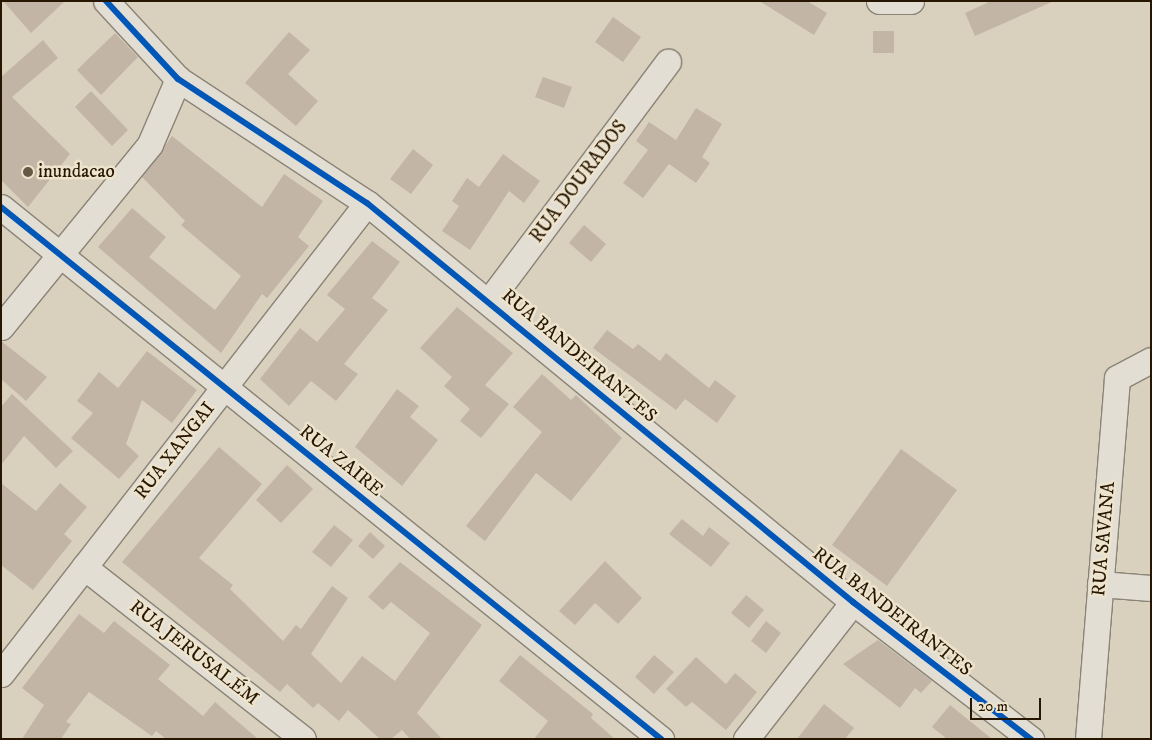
<!DOCTYPE html>
<meta charset="utf-8">
<style>
body{margin:0}
#map{position:relative;width:1152px;height:740px;overflow:hidden;background:#d9d1be;font-family:"IM FELL DW Pica",serif}
div>[style]{position:absolute}
.building>*{inset:0;background:#c3b5a5}
.roads{filter:drop-shadow(1px 0 #8a8376) drop-shadow(-1px 0 #8a8376) drop-shadow(0 1px #8a8376) drop-shadow(0 -1px #8a8376)}
.minor>*{height:25px;margin:-12.5px;padding:0 12.5px;transform-origin:12.5px;border-radius:12.5px;background:#e2ded4}
.cycleway>*{height:6px;margin:-3px;padding:0 3px;transform-origin:3px;border-radius:3px;background:#0057b8}
.dots>*{width:14px;height:14px;translate:-50% -50%;box-sizing:border-box;border:2px solid #eee4cd;border-radius:50%}
span{translate:-50% -50%;white-space:nowrap;text-align:center;line-height:1.15;-webkit-text-stroke:5px #eee4cd;paint-order:stroke}
.poi-label{font-size:19px;color:#271702}
.left{translate:0 -50%;text-align:left}
.street-label{font-size:19px;color:#271702}
.frame{position:absolute;inset:0;border:2px solid #271702;pointer-events:none}
.scale{position:absolute;left:970px;top:698px;width:71px;height:22px;box-sizing:border-box;border:2px solid #271702;border-top:0;padding-left:6px;font-size:15px;line-height:18px;white-space:nowrap;color:#271702;-webkit-text-stroke:4px #eee4cd;paint-order:stroke}
</style>
<div id="map">
<div class="building">
<div style="clip-path:polygon(3px 1px,65px 1px,31px 33px)"></div>
<div style="clip-path:polygon(759px 1px,807px 1px,827px 13px,814px 35px)"></div>
<div style="clip-path:polygon(991px 1px,1054px 1px,975px 36px,965px 13px)"></div>
<div style="clip-path:polygon(613px 17px,641px 37px,623px 62px,595px 42px)"></div>
<div style="clip-path:polygon(873px 31px,894px 31px,894px 53px,873px 53px)"></div>
<div style="clip-path:polygon(289px 32px,310px 50px,288px 74px,318px 101px,296px 126px,245px 83px)"></div>
<div style="clip-path:polygon(115px 33px,138px 57px,101px 95px,77px 70px)"></div>
<div style="clip-path:polygon(43px 40px,58px 58px,12px 97px,70px 154px,28px 207px,1px 180px,1px 77px)"></div>
<div style="clip-path:polygon(543px 77px,572px 87px,564px 108px,535px 97px)"></div>
<div style="clip-path:polygon(91px 91px,128px 130px,112px 146px,75px 107px)"></div>
<div style="clip-path:polygon(696px 108px,722px 124px,702px 157px,710px 163px,696px 183px,669px 164px,643px 198px,623px 183px,648px 150px,636px 141px,649px 122px,676px 140px)"></div>
<div style="clip-path:polygon(172px 136px,262px 207px,284px 174px,323px 201px,298px 237px,309px 246px,267px 298px,262px 294px,221px 353px,98px 247px,132px 208px,166px 237px,149px 257px,215px 310px,241px 276px,181px 225px,185px 221px,142px 177px)"></div>
<div style="clip-path:polygon(413px 149px,433px 165px,411px 194px,390px 179px)"></div>
<div style="clip-path:polygon(503px 154px,540px 181px,524px 203px,509px 191px,470px 250px,442px 231px,459px 206px,452px 201px,467px 178px,479px 187px)"></div>
<div style="clip-path:polygon(584px 225px,606px 244px,591px 262px,569px 243px)"></div>
<div style="clip-path:polygon(372px 241px,400px 262px,372px 298px,388px 310px,344px 364px,358px 374px,336px 401px,311px 381px,289px 406px,260px 379px,300px 328px,317px 342px,345px 309px,327px 295px)"></div>
<div style="clip-path:polygon(457px 307px,513px 353px,485px 385px,509px 404px,481px 438px,460px 421px,470px 409px,444px 386px,452px 377px,420px 348px)"></div>
<div style="clip-path:polygon(607px 330px,633px 349px,638px 344px,660px 361px,666px 353px,709px 388px,715px 380px,736px 396px,717px 423px,685px 399px,676px 410px,593px 348px)"></div>
<div style="clip-path:polygon(1px 341px,47px 377px,26px 401px,1px 379px)"></div>
<div style="clip-path:polygon(147px 351px,197px 390px,172px 423px,142px 400px,126px 444px,139px 456px,119px 479px,71px 438px,93px 413px,77px 401px,99px 372px,118px 388px)"></div>
<div style="clip-path:polygon(542px 374px,571px 400px,576px 395px,622px 438px,571px 501px,536px 473px,485px 541px,466px 526px,542px 432px,513px 407px)"></div>
<div style="clip-path:polygon(397px 389px,419px 406px,410px 417px,438px 440px,402px 486px,355px 447px)"></div>
<div style="clip-path:polygon(12px 394px,73px 451px,56px 468px,24px 436px,1px 465px,1px 407px)"></div>
<div style="clip-path:polygon(219px 447px,262px 484px,199px 558px,233px 585px,230px 589px,283px 641px,296px 625px,301px 629px,332px 586px,348px 598px,311px 654px,341px 683px,362px 656px,395px 681px,430px 633px,391px 602px,383px 610px,368px 597px,400px 562px,482px 625px,417px 713px,442px 739px,410px 739px,402px 730px,391px 739px,380px 739px,348px 710px,339px 721px,318px 703px,313px 708px,287px 684px,280px 692px,122px 562px)"></div>
<div style="clip-path:polygon(901px 449px,957px 490px,887px 586px,832px 545px)"></div>
<div style="clip-path:polygon(287px 465px,313px 489px,281px 523px,256px 500px)"></div>
<div style="clip-path:polygon(1px 483px,36px 511px,60px 483px,87px 507px,64px 534px,72px 541px,33px 590px,1px 565px)"></div>
<div style="clip-path:polygon(682px 519px,703px 536px,709px 527px,730px 543px,711px 567px,669px 534px)"></div>
<div style="clip-path:polygon(334px 525px,353px 540px,331px 567px,312px 552px)"></div>
<div style="clip-path:polygon(370px 532px,385px 546px,373px 559px,358px 546px)"></div>
<div style="clip-path:polygon(605px 561px,642px 598px,618px 624px,595px 603px,575px 625px,559px 611px)"></div>
<div style="clip-path:polygon(746px 595px,764px 610px,749px 628px,731px 613px)"></div>
<div style="clip-path:polygon(79px 614px,104px 633px,114px 621px,170px 665px,158px 679px,203px 716px,215px 702px,258px 739px,166px 739px,156px 731px,152px 736px,89px 692px,66px 722px,71px 724px,61px 739px,22px 739px,44px 705px,22px 688px)"></div>
<div style="clip-path:polygon(766px 621px,781px 633px,766px 653px,751px 641px)"></div>
<div style="clip-path:polygon(878px 640px,932px 681px,921px 693px,915px 688px,900px 708px,843px 664px)"></div>
<div style="clip-path:polygon(520px 655px,593px 714px,591px 718px,615px 739px,534px 739px,548px 721px,499px 681px)"></div>
<div style="clip-path:polygon(654px 655px,674px 672px,654px 694px,635px 677px)"></div>
<div style="clip-path:polygon(696px 657px,726px 684px,735px 673px,757px 692px,726px 730px,692px 702px,686px 707px,666px 689px)"></div>
<div style="clip-path:polygon(824px 704px,854px 728px,845px 739px,797px 739px)"></div>
<div style="clip-path:polygon(950px 705px,992px 739px,947px 739px,932px 727px)"></div>
</div>
<div class="roads">
<div class="minor">
<div style="left:106px;top:1px;width:106px;rotate:47.3deg"></div>
<div style="left:178px;top:79px;width:226px;rotate:33.3deg"></div>
<div style="left:367px;top:203px;width:629px;rotate:39.39deg"></div>
<div style="left:853px;top:602px;width:225px;rotate:37.6deg"></div>
<div style="left:879px;top:1px;width:32px"></div>
<div style="left:1px;top:207px;width:848px;rotate:38.87deg"></div>
<div style="left:489px;top:301px;width:299px;rotate:-53.2deg"></div>
<div style="left:1px;top:327px;width:236px;rotate:-50.8deg"></div>
<div style="left:150px;top:144px;width:71px;rotate:-66.7deg"></div>
<div style="left:84px;top:567px;width:278px;rotate:38.1deg"></div>
<div style="left:1100px;top:584px;width:51px;rotate:4.5deg"></div>
<div style="left:1px;top:674px;width:596px;rotate:-52.15deg"></div>
<div style="left:746px;top:739px;width:174px;rotate:-52deg"></div>
<div style="left:1088px;top:739px;width:362px;rotate:-85.4deg"></div>
<div style="left:1117px;top:378px;width:38px;rotate:-28deg"></div>
</div>
</div>
<div class="cycleway">
<div style="left:106px;top:1px;width:106px;rotate:47.3deg"></div>
<div style="left:178px;top:79px;width:226px;rotate:33.3deg"></div>
<div style="left:367px;top:203px;width:629px;rotate:39.39deg"></div>
<div style="left:853px;top:602px;width:225px;rotate:37.6deg"></div>
<div style="left:1px;top:207px;width:848px;rotate:38.87deg"></div>
</div>
<div class="dots">
<div style="left:28px;top:172px;background:#655844"></div>
</div>
<div class="poi-label">
<span class="left" style="left:38px;top:172px">inundacao</span>
</div>
<div class="street-label">
<span style="left:579px;top:182px;rotate:-53deg">RUA DOURADOS</span>
<span style="left:579px;top:356px;rotate:40deg">RUA BANDEIRANTES</span>
<span style="left:175px;top:451px;rotate:-52deg">RUA XANGAI</span>
<span style="left:341px;top:461px;rotate:39deg">RUA ZAIRE</span>
<span style="left:1104px;top:539px;rotate:-85deg">RUA SAVANA</span>
<span style="left:892px;top:612px;rotate:38deg">RUA BANDEIRANTES</span>
<span style="left:194px;top:653px;rotate:38deg">RUA JERUSALÉM</span>
</div>
<div class="frame"></div>
<div class="scale">20 m</div>
</div>
